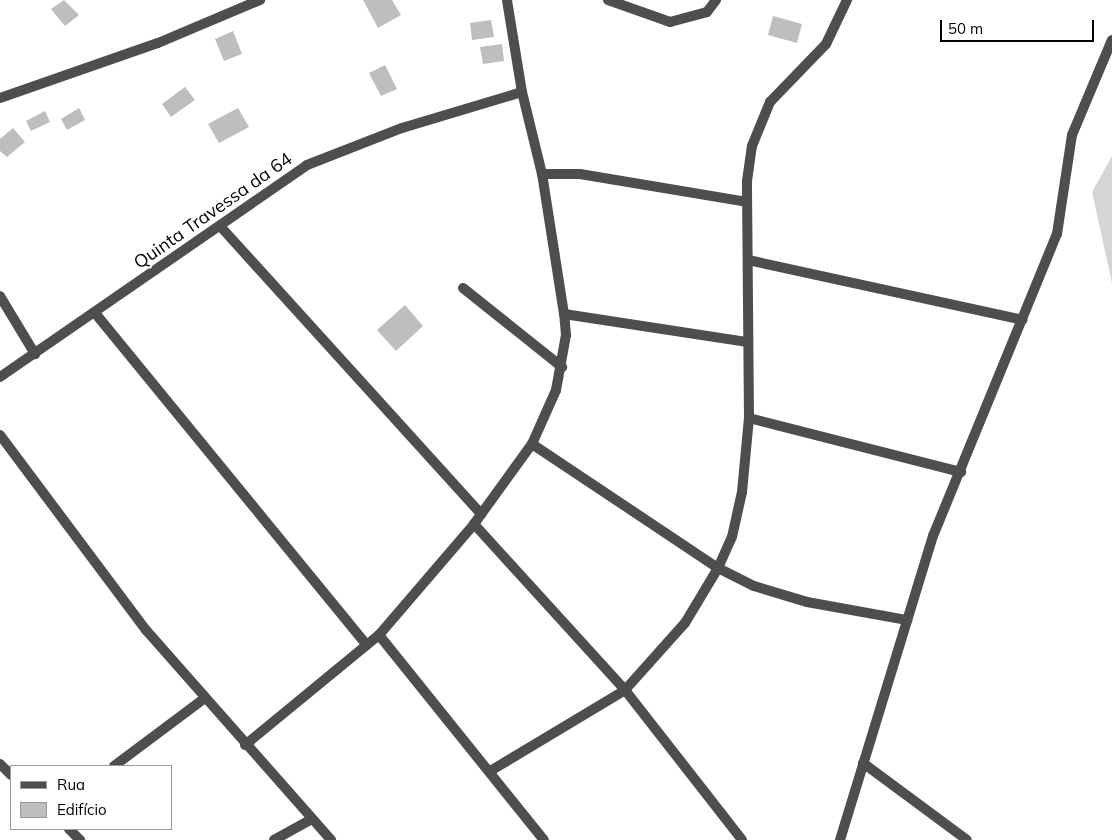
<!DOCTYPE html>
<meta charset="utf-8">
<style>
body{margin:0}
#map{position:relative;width:1112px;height:840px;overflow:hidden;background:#fff;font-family:Mulish,sans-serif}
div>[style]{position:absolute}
.green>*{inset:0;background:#d5d5d5}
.building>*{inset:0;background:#bebebe}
.street>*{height:10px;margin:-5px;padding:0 5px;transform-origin:5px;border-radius:5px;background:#4e4e4e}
span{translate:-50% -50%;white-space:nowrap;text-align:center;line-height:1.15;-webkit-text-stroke:4px #fff;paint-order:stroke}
.street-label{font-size:18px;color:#000}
.legend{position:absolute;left:10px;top:765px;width:162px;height:65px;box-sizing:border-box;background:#fff;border:1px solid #999;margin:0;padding:6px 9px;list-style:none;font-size:15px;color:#000}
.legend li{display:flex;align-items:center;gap:10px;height:25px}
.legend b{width:25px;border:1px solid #999}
.scale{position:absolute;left:940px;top:20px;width:154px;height:22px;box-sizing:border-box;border:2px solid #000;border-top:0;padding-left:6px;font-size:15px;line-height:18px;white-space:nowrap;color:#000;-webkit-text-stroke:4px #fff;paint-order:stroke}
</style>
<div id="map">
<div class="green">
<div style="clip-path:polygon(1112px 156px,1112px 283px,1092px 192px)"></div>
</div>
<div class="building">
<div style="clip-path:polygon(64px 0,79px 15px,65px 26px,51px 9px)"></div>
<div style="clip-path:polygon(363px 0,392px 0,401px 15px,378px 28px)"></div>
<div style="clip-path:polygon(773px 16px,802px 24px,797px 43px,768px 35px)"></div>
<div style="clip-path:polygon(491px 20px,494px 37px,472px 40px,470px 23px)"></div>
<div style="clip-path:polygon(233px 31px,242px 54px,224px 61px,215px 39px)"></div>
<div style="clip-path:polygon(502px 44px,504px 61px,483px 64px,480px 47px)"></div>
<div style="clip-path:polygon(385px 65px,397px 89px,381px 96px,369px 73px)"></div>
<div style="clip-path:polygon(185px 87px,195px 100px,171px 117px,162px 104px)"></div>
<div style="clip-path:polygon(79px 108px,85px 120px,67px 130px,61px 119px)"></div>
<div style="clip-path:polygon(238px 108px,249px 127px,219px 143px,208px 124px)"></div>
<div style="clip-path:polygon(45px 111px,50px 122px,31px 131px,26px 121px)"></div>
<div style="clip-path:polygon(13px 128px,25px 142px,7px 157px,0 151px,0 139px)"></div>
<div style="clip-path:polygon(405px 305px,423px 326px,396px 351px,377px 330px)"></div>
</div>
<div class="street">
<div style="left:608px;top:0;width:66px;rotate:19.5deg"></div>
<div style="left:670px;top:22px;width:38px;rotate:-15deg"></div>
<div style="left:707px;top:12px;width:15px;rotate:-53deg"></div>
<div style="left:0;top:98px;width:167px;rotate:-19.2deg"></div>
<div style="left:158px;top:43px;width:111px;rotate:-22.9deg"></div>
<div style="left:542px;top:174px;width:38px"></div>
<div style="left:580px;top:174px;width:169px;rotate:9.5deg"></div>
<div style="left:220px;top:226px;width:389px;rotate:47.8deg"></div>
<div style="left:748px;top:260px;width:281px;rotate:12.3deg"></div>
<div style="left:463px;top:288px;width:127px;rotate:38.6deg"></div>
<div style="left:0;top:296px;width:68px;rotate:58.9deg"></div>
<div style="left:95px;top:313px;width:429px;rotate:50.7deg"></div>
<div style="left:564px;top:314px;width:186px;rotate:8.7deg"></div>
<div style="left:0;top:377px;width:373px;rotate:-34.6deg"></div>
<div style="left:307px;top:165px;width:102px;rotate:-21.3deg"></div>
<div style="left:402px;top:128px;width:125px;rotate:-16.7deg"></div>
<div style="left:749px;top:418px;width:219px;rotate:14.3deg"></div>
<div style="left:0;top:435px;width:244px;rotate:53.2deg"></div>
<div style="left:146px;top:630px;width:280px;rotate:48.6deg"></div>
<div style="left:532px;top:444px;width:224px;rotate:33.7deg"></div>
<div style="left:718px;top:568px;width:40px;rotate:26.6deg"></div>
<div style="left:754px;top:586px;width:55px;rotate:16.8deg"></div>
<div style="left:807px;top:602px;width:102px;rotate:10.2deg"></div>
<div style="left:474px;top:524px;width:224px;rotate:47.7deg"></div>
<div style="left:625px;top:690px;width:190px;rotate:52deg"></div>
<div style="left:379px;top:635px;width:263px;rotate:51.2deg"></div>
<div style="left:245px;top:745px;width:173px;rotate:-39.4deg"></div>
<div style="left:379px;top:635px;width:146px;rotate:-49.4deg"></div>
<div style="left:474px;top:524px;width:99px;rotate:-54.1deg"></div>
<div style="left:532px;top:444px;width:59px;rotate:-66deg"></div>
<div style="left:556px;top:390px;width:56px;rotate:-79.7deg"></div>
<div style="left:566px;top:335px;width:21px;rotate:-95deg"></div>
<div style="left:564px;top:314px;width:142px;rotate:-98.9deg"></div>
<div style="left:542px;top:174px;width:84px;rotate:-103.7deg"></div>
<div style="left:522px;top:92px;width:93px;rotate:-99.3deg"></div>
<div style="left:863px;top:763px;width:129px;rotate:36.5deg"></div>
<div style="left:0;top:764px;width:16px;rotate:45deg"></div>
<div style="left:114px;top:766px;width:114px;rotate:-36.8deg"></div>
<div style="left:492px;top:770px;width:155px;rotate:-31deg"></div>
<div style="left:625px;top:690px;width:90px;rotate:-48.2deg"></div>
<div style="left:685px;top:623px;width:64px;rotate:-59deg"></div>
<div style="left:718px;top:568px;width:34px;rotate:-66deg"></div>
<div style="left:732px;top:537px;width:46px;rotate:-77.5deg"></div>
<div style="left:742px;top:492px;width:74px;rotate:-84.6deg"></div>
<div style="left:749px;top:418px;width:237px;rotate:-90.5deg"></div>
<div style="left:747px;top:181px;width:35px;rotate:-82deg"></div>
<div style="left:752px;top:146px;width:48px;rotate:-67.8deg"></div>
<div style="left:770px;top:102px;width:81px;rotate:-46deg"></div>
<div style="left:826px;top:44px;width:49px;rotate:-64.5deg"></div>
<div style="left:69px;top:829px;width:16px;rotate:45deg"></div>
<div style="left:274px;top:840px;width:43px;rotate:-28.9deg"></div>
<div style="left:840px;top:840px;width:318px;rotate:-73deg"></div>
<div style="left:933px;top:536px;width:326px;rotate:-67.7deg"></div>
<div style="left:1057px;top:234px;width:100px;rotate:-81.4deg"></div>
<div style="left:1072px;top:135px;width:103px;rotate:-67.2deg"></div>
</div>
<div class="street-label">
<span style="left:213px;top:211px;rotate:-35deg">Quinta Travessa da 64</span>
</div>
<ul class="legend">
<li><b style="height:6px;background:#4e4e4e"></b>Rua</li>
<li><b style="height:14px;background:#bebebe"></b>Edifício</li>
</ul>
<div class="scale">50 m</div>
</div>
